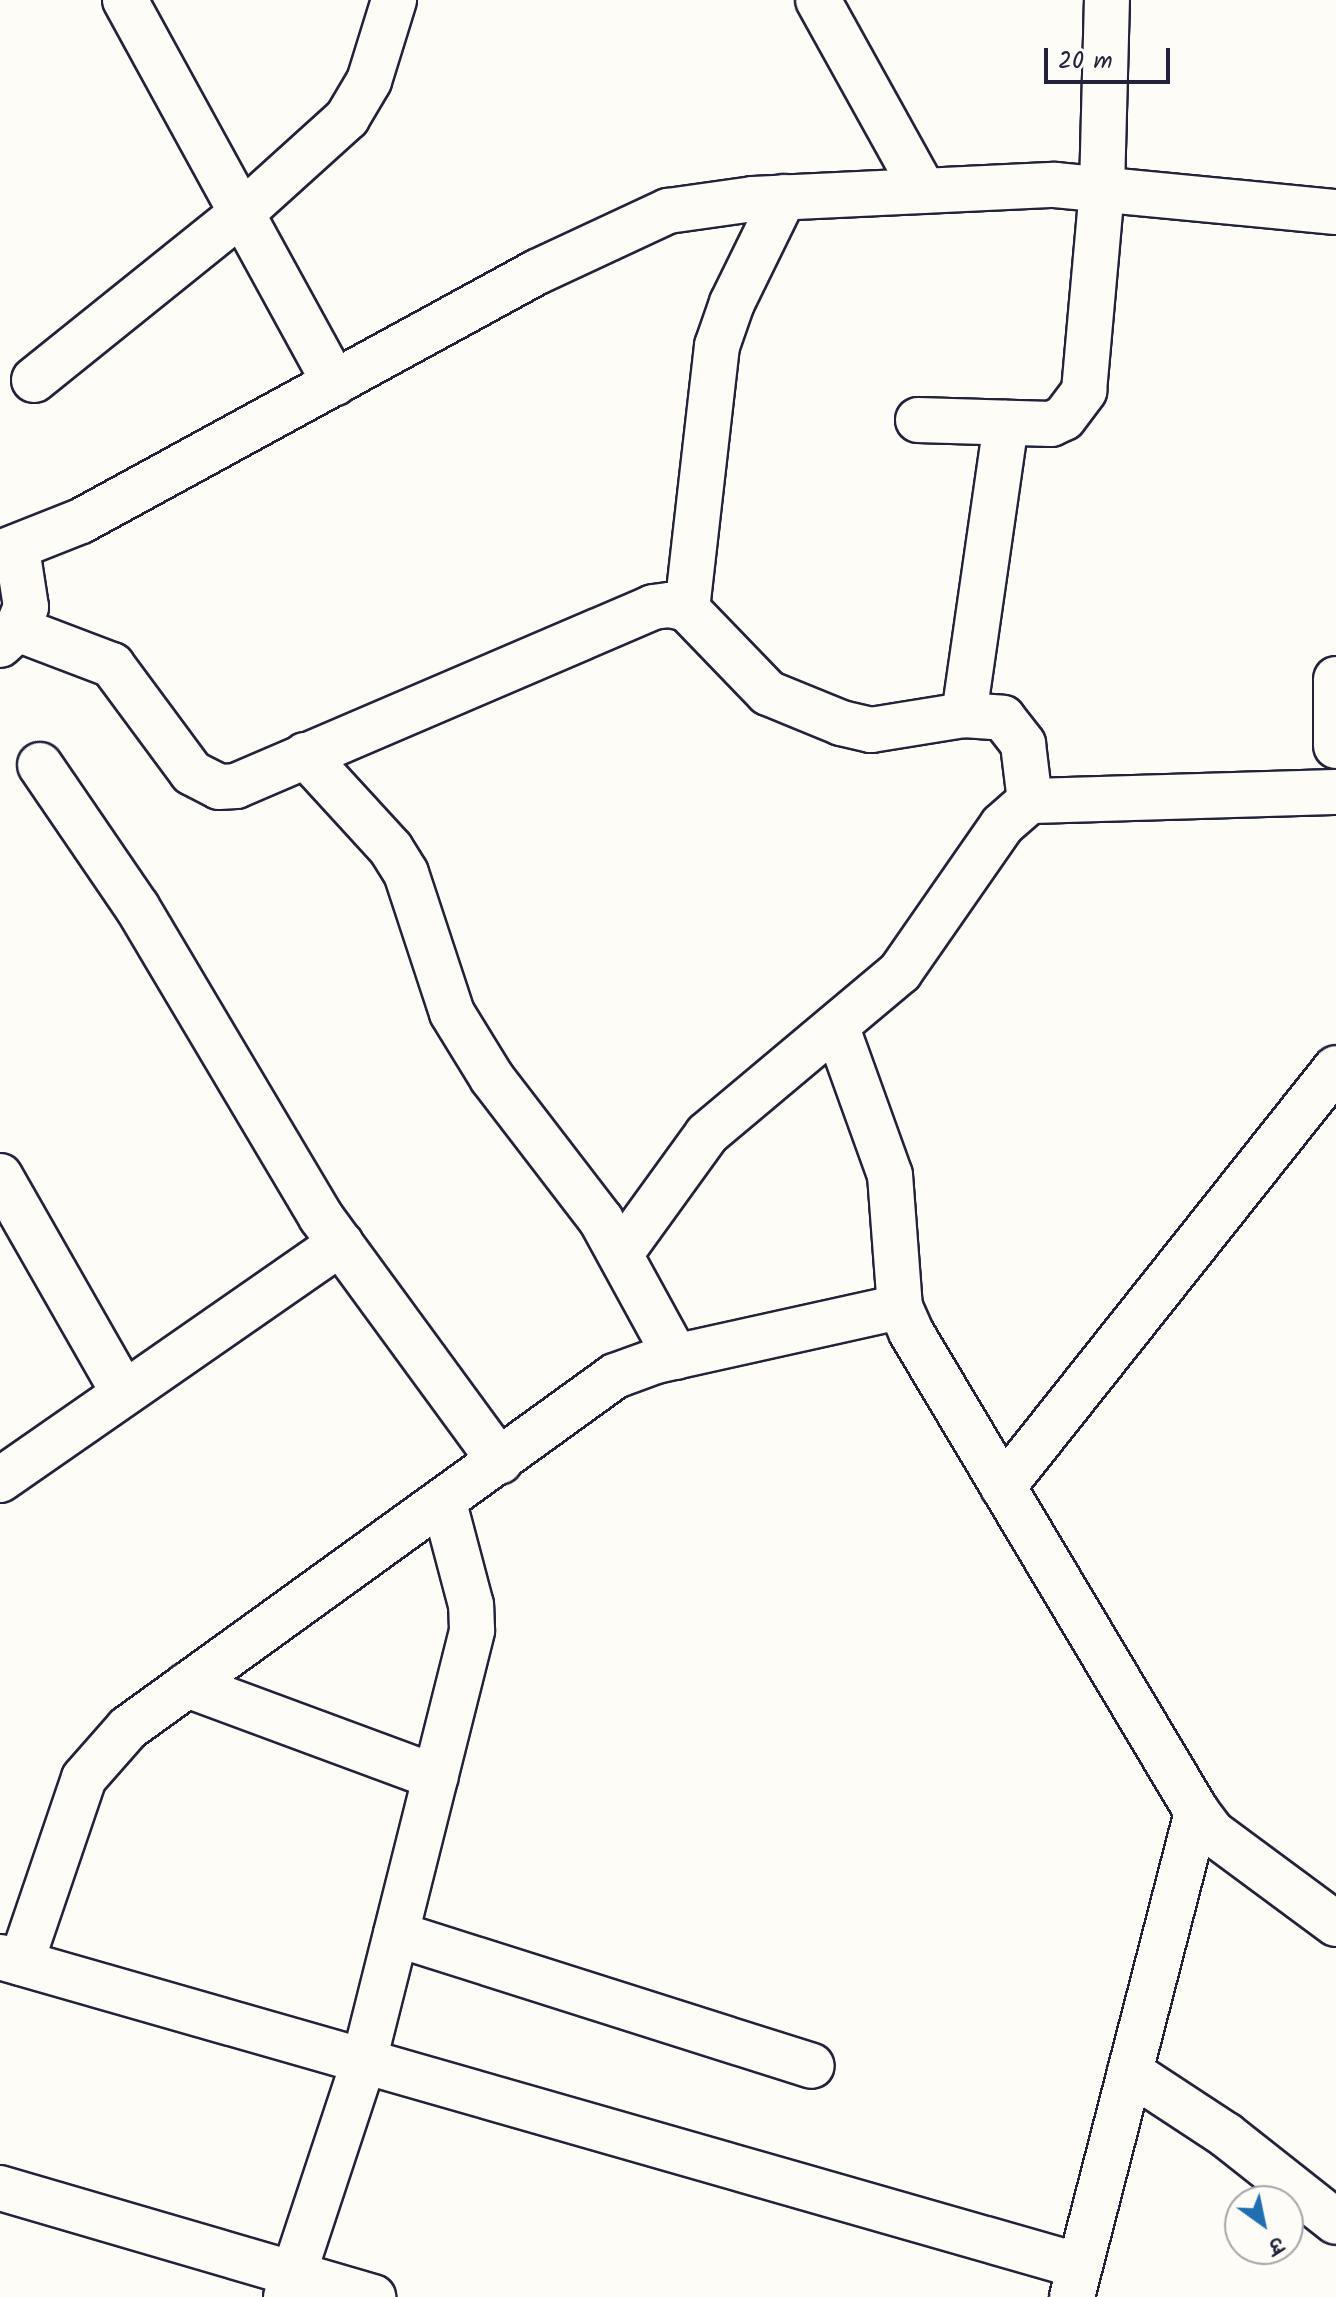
<!DOCTYPE html>
<meta charset="utf-8">
<style>
body{margin:0}
#map{position:relative;width:1336px;height:2297px;overflow:hidden;background:#fdfcf7;font-family:Kalam,"Playpen Sans Deva",sans-serif}
div>[style]{position:absolute}
.roads{filter:drop-shadow(2px 0 #22223b) drop-shadow(-2px 0 #22223b) drop-shadow(0 2px #22223b) drop-shadow(0 -2px #22223b)}
.minor>*{height:44px;margin:-22px;padding:0 22px;transform-origin:22px;border-radius:22px;background:#fdfcf7}
span{translate:-50% -50%;white-space:nowrap;text-align:center;line-height:1.15;-webkit-text-stroke:7px #fdfcf7;paint-order:stroke}
.north{position:absolute;left:1224px;top:2185px;width:80px;height:80px;box-sizing:border-box;background:#fdfcf7;border:2px solid #a5a5ac;border-radius:50%;rotate:147deg;font-size:22px;font-weight:700;line-height:32px;text-align:center;color:#22223b}
.north::after{content:'';display:block;margin:auto;width:28px;height:36px;background:#1f6fb2;clip-path:polygon(50% 0,100% 100%,50% 72%,0 100%)}
.scale{position:absolute;left:1044px;top:48px;width:126px;height:36px;box-sizing:border-box;border:4px solid #22223b;border-top:0;padding-left:10px;font-size:24px;line-height:28px;white-space:nowrap;color:#22223b;-webkit-text-stroke:6px #fdfcf7;paint-order:stroke}
</style>
<div id="map">
<div class="roads">
<div class="minor">
<div style="left:125px;top:0;width:437px;rotate:61.3deg"></div>
<div style="left:818px;top:0;width:218px;rotate:61deg"></div>
<div style="left:34px;top:380px;width:267px;rotate:-38.8deg"></div>
<div style="left:242px;top:213px;width:142px;rotate:-42.1deg"></div>
<div style="left:347px;top:118px;width:43px;rotate:-59.3deg"></div>
<div style="left:369px;top:81px;width:85px;rotate:-72.8deg"></div>
<div style="left:918px;top:420px;width:133px;rotate:1.7deg"></div>
<div style="left:1051px;top:424px;width:14px;rotate:-25deg"></div>
<div style="left:1064px;top:418px;width:34px;rotate:-53deg"></div>
<div style="left:1084px;top:391px;width:203px;rotate:-84.9deg"></div>
<div style="left:1102px;top:189px;width:189px;rotate:-88.5deg"></div>
<div style="left:0;top:553px;width:87px;rotate:-21.6deg"></div>
<div style="left:81px;top:521px;width:520px;rotate:-28.64deg"></div>
<div style="left:537px;top:272px;width:145px;rotate:-25deg"></div>
<div style="left:668px;top:211px;width:86px;rotate:-8deg"></div>
<div style="left:753px;top:199px;width:302px;rotate:-2.7deg"></div>
<div style="left:1055px;top:185px;width:282px;rotate:5.5deg"></div>
<div style="left:687px;top:609px;width:265px;rotate:-83.5deg"></div>
<div style="left:717px;top:346px;width:46px;rotate:-70.8deg"></div>
<div style="left:732px;top:303px;width:118px;rotate:-63.9deg"></div>
<div style="left:17px;top:629px;width:102px;rotate:20.8deg"></div>
<div style="left:112px;top:665px;width:134px;rotate:53.5deg"></div>
<div style="left:192px;top:773px;width:30px;rotate:27deg"></div>
<div style="left:219px;top:787px;width:17px;rotate:-3deg"></div>
<div style="left:236px;top:786px;width:454px;rotate:-23.2deg"></div>
<div style="left:653px;top:607px;width:17px;rotate:-7deg"></div>
<div style="left:670px;top:605px;width:17px;rotate:13deg"></div>
<div style="left:687px;top:609px;width:117px;rotate:46deg"></div>
<div style="left:768px;top:693px;width:79px;rotate:22.3deg"></div>
<div style="left:841px;top:723px;width:31px;rotate:13deg"></div>
<div style="left:871px;top:730px;width:94px;rotate:-9.2deg"></div>
<div style="left:964px;top:715px;width:39px;rotate:4deg"></div>
<div style="left:1003px;top:718px;width:33px;rotate:52deg"></div>
<div style="left:1023px;top:744px;width:57px;rotate:83deg"></div>
<div style="left:0;top:645px;width:23px;rotate:-43deg"></div>
<div style="left:17px;top:629px;width:24px;rotate:-68deg"></div>
<div style="left:26px;top:607px;width:59px;rotate:-98.8deg"></div>
<div style="left:1336px;top:679px;width:67px;rotate:90deg"></div>
<div style="left:964px;top:715px;width:295px;rotate:-81.8deg"></div>
<div style="left:305px;top:755px;width:127px;rotate:47.5deg"></div>
<div style="left:391px;top:849px;width:28px;rotate:58deg"></div>
<div style="left:406px;top:873px;width:147px;rotate:71.8deg"></div>
<div style="left:452px;top:1013px;width:76px;rotate:58.4deg"></div>
<div style="left:492px;top:1078px;width:179px;rotate:52.5deg"></div>
<div style="left:601px;top:1220px;width:156px;rotate:61.3deg"></div>
<div style="left:40px;top:765px;width:172px;rotate:55.7deg"></div>
<div style="left:137px;top:907px;width:360px;rotate:59.3deg"></div>
<div style="left:321px;top:1217px;width:303px;rotate:53.8deg"></div>
<div style="left:837px;top:1028px;width:156px;rotate:70.2deg"></div>
<div style="left:890px;top:1175px;width:132px;rotate:85.7deg"></div>
<div style="left:900px;top:1307px;width:27px;rotate:66deg"></div>
<div style="left:911px;top:1332px;width:559px;rotate:59.21deg"></div>
<div style="left:1197px;top:1812px;width:26px;rotate:53deg"></div>
<div style="left:1213px;top:1833px;width:153px;rotate:36.5deg"></div>
<div style="left:0;top:1176px;width:249px;rotate:60.3deg"></div>
<div style="left:621px;top:1253px;width:147px;rotate:-54.1deg"></div>
<div style="left:707px;top:1134px;width:252px;rotate:-40deg"></div>
<div style="left:900px;top:972px;width:179px;rotate:-55.2deg"></div>
<div style="left:1002px;top:825px;width:37px;rotate:-41deg"></div>
<div style="left:1030px;top:801px;width:306px;rotate:-1.7deg"></div>
<div style="left:0;top:1480px;width:415px;rotate:-34.8deg"></div>
<div style="left:1003px;top:1487px;width:535px;rotate:-51.52deg"></div>
<div style="left:187px;top:1685px;width:265px;rotate:20.3deg"></div>
<div style="left:396px;top:1934px;width:436px;rotate:17.6deg"></div>
<div style="left:0;top:1957px;width:1123px;rotate:15.97deg"></div>
<div style="left:21px;top:1963px;width:195px;rotate:-71.2deg"></div>
<div style="left:84px;top:1778px;width:67px;rotate:-48.7deg"></div>
<div style="left:128px;top:1728px;width:601px;rotate:-35.86deg"></div>
<div style="left:615px;top:1376px;width:44px;rotate:-20.1deg"></div>
<div style="left:656px;top:1361px;width:250px;rotate:-12.5deg"></div>
<div style="left:1130px;top:2072px;width:115px;rotate:33.3deg"></div>
<div style="left:1226px;top:2135px;width:140px;rotate:38.3deg"></div>
<div style="left:0;top:2188px;width:389px;rotate:16.3deg"></div>
<div style="left:286px;top:2297px;width:249px;rotate:-71.7deg"></div>
<div style="left:364px;top:2061px;width:444px;rotate:-75.9deg"></div>
<div style="left:472px;top:1630px;width:25px;rotate:-92deg"></div>
<div style="left:471px;top:1605px;width:106px;rotate:-104.8deg"></div>
<div style="left:1072px;top:2297px;width:501px;rotate:-75.55deg"></div>
</div>
</div>
<div class="north">उ</div>
<div class="scale">20 m</div>
</div>
